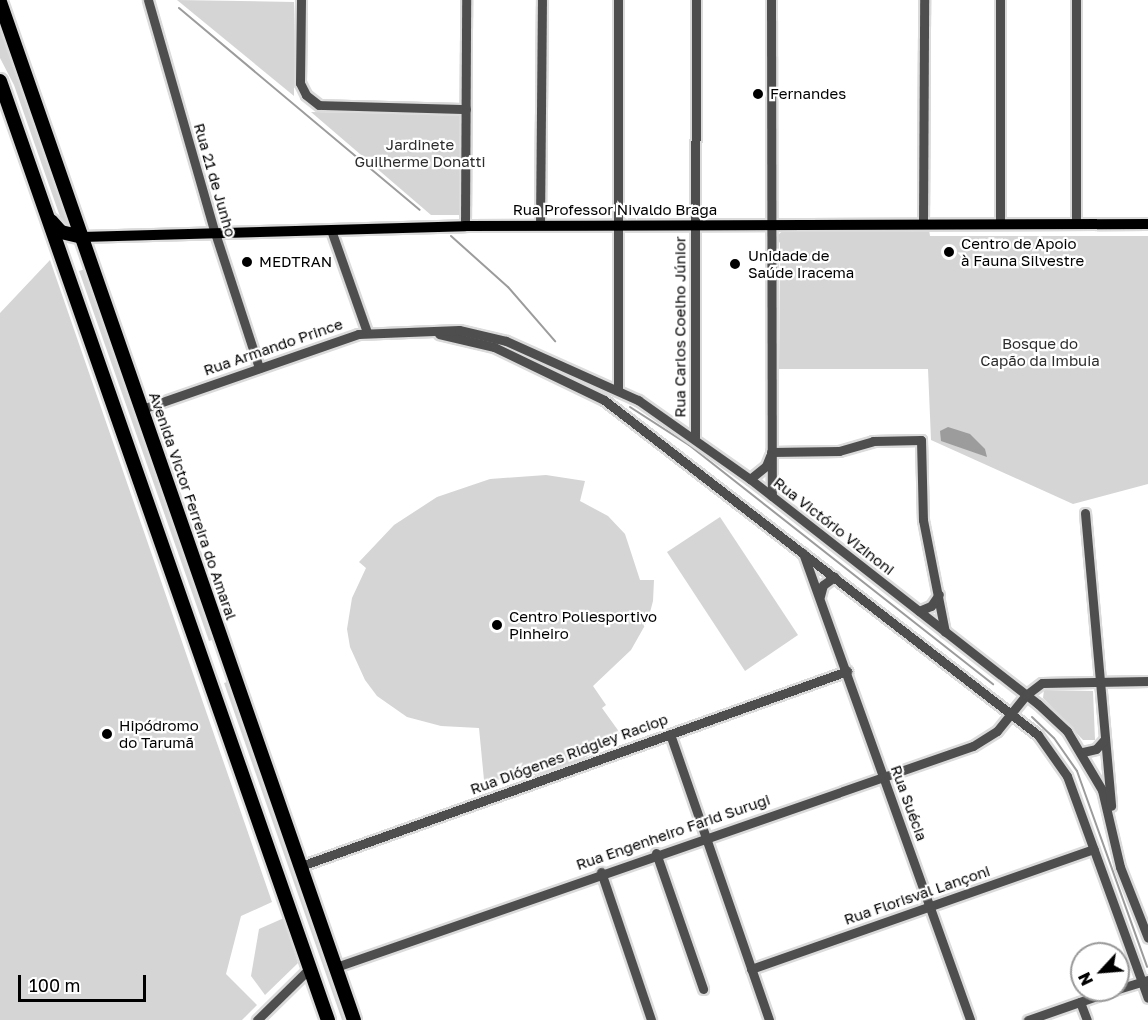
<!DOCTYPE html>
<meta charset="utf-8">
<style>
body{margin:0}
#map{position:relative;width:1148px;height:1020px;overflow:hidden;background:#fff;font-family:"Golos Text",sans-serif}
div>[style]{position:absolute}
.green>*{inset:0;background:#d5d5d5}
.water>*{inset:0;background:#9c9c9c}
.stream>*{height:2px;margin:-1px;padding:0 1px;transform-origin:1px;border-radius:1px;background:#9c9c9c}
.roads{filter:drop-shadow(2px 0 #dbdbdb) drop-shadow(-2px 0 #dbdbdb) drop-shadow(0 2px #dbdbdb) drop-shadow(0 -2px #dbdbdb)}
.minor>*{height:9px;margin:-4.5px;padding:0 4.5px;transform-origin:4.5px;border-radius:4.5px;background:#4e4e4e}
.major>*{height:10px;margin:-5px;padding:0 5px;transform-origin:5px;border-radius:5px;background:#000}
.highway>*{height:14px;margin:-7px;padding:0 7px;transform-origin:7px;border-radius:7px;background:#000}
.dots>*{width:16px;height:16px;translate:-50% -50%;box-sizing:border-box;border:3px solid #fff;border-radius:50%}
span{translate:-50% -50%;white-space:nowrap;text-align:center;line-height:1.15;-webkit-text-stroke:4.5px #fff;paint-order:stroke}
.poi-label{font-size:15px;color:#000}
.left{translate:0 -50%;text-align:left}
.park-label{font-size:15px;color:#2c2c2c}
.street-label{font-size:15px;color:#000}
.north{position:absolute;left:1070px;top:942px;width:60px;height:60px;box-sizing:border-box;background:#fff;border:2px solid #999;border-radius:50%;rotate:244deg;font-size:16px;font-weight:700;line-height:24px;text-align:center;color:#000}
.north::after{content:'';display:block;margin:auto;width:21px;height:27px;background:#000;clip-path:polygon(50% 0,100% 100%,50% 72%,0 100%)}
.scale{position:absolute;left:18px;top:975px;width:128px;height:27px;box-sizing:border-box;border:3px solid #000;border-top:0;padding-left:8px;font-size:18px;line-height:21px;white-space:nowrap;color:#000;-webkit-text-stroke:4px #fff;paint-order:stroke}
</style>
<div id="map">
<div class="green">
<div style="clip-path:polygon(177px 0,294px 2px,294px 96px)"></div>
<div style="clip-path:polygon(0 20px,74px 229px,64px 228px,14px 85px,0 58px)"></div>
<div style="clip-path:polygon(311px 112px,460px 114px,461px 215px,431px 215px)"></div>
<div style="clip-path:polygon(784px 230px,929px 230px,930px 236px,1148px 236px,1148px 484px,1073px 504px,931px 440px,928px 369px,779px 369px,780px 243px,775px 237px)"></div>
<div style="clip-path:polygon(50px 260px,272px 902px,241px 916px,226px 974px,257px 1005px,242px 1020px,0 1020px,0 313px)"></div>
<div style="clip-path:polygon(88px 268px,218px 638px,209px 641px,79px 271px)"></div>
<div style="clip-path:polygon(546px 475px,585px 481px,580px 501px,608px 516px,625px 534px,640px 580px,654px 580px,653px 601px,648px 620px,631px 650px,593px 686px,606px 705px,602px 708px,620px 733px,592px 754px,564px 768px,518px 779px,484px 780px,479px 728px,441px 726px,407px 717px,377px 696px,365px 680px,350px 647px,347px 629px,352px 598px,366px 568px,359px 562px,394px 525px,437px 497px,490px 479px)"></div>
<div style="clip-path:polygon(720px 517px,798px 635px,745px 671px,667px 552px)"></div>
<div style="clip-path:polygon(230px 681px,349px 1020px,342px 1020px,224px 683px)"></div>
<div style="clip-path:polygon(1044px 690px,1093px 691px,1095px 740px,1083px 740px,1043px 698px)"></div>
<div style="clip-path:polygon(284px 918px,298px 963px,265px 995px,251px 976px,259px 929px)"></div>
</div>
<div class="water">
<div style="clip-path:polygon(948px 427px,970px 434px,985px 449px,987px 457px,941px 441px,940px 431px)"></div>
</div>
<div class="stream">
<div style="left:179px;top:8px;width:314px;rotate:40deg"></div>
<div style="left:451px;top:236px;width:76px;rotate:41.8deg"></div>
<div style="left:508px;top:287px;width:72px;rotate:49deg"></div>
<div style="left:630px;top:407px;width:70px;rotate:32.8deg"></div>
<div style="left:689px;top:445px;width:387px;rotate:38.2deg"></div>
<div style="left:1032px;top:717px;width:30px;rotate:44deg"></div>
<div style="left:1054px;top:738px;width:40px;rotate:55.1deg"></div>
<div style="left:1077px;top:771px;width:208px;rotate:70.3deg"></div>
</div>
<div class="roads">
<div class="minor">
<div style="left:148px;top:0;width:242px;rotate:74deg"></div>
<div style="left:215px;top:233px;width:142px;rotate:71.9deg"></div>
<div style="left:301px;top:0;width:83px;rotate:90.7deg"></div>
<div style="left:300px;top:83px;width:13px;rotate:63deg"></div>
<div style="left:306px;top:95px;width:16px;rotate:38deg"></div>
<div style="left:319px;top:105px;width:147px;rotate:1.6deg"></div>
<div style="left:771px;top:0;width:496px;rotate:89.9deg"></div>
<div style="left:923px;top:224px;width:224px;rotate:-89.7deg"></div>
<div style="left:1000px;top:224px;width:224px;rotate:-90deg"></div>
<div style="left:1076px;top:224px;width:224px;rotate:-90deg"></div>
<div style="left:540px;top:225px;width:225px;rotate:-89.5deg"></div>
<div style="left:465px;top:226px;width:226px;rotate:-89.7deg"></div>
<div style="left:331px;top:230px;width:108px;rotate:70.6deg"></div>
<div style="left:439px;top:334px;width:57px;rotate:13.3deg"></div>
<div style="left:494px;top:347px;width:122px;rotate:25.7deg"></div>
<div style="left:604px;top:400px;width:548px;rotate:37.66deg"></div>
<div style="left:1038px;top:735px;width:50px;rotate:54.7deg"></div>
<div style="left:1067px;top:776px;width:236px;rotate:70deg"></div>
<div style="left:618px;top:389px;width:389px;rotate:-90deg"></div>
<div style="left:142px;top:409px;width:229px;rotate:-19.1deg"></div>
<div style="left:358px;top:334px;width:101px;rotate:-2.3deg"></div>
<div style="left:459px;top:330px;width:48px;rotate:13.2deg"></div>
<div style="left:506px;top:341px;width:145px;rotate:24.1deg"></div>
<div style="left:638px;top:400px;width:137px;rotate:35.2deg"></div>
<div style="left:750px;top:479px;width:365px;rotate:38deg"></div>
<div style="left:1038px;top:704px;width:40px;rotate:43deg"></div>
<div style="left:1067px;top:731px;width:69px;rotate:59.3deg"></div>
<div style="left:1102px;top:790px;width:79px;rotate:76.8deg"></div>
<div style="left:1120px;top:867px;width:76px;rotate:68.5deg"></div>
<div style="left:695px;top:437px;width:437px;rotate:-89.9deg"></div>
<div style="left:771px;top:452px;width:68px;rotate:-0.8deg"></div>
<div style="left:839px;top:451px;width:35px;rotate:-16deg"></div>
<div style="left:873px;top:441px;width:48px;rotate:-1.2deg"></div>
<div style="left:921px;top:440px;width:80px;rotate:88.6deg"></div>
<div style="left:923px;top:520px;width:114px;rotate:78.9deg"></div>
<div style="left:750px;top:479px;width:21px;rotate:-39deg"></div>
<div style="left:766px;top:466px;width:11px;rotate:-68deg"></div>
<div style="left:1085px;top:513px;width:294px;rotate:84.9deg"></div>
<div style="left:803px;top:553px;width:496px;rotate:70.3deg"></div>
<div style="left:820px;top:596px;width:11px;rotate:-75deg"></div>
<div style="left:823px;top:585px;width:14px;rotate:-36deg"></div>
<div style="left:919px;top:611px;width:13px;rotate:-23deg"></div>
<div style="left:931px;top:606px;width:14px;rotate:-56deg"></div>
<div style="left:670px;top:734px;width:303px;rotate:70.9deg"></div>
<div style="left:1083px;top:752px;width:13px;rotate:-13deg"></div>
<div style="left:1096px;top:749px;width:13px;rotate:-48deg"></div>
<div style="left:656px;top:853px;width:144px;rotate:70.9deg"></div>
<div style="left:301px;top:866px;width:580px;rotate:-19.65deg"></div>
<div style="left:601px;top:872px;width:156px;rotate:71.3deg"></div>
<div style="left:336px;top:967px;width:674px;rotate:-19.13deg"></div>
<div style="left:973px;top:746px;width:28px;rotate:-32deg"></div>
<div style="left:997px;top:731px;width:46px;rotate:-51.1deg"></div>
<div style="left:1026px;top:695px;width:20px;rotate:-37deg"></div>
<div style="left:1042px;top:683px;width:106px;rotate:-1.1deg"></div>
<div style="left:751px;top:969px;width:363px;rotate:-19.3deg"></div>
<div style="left:1118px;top:989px;width:31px;rotate:-17deg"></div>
<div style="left:1080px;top:1002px;width:19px;rotate:69deg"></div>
<div style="left:257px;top:1020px;width:74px;rotate:-44.5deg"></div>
<div style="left:1028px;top:1020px;width:91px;rotate:-19.2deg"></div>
</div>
<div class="major">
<div style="left:82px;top:237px;width:383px;rotate:-1.6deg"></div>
<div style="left:465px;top:226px;width:683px;rotate:-0.17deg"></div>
</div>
<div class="highway">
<div style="left:0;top:2px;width:1078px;rotate:70.83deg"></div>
<div style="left:0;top:81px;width:995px;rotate:70.75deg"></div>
<div style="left:51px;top:221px;width:15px;rotate:48deg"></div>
<div style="left:61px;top:232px;width:22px;rotate:13deg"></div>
</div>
</div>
<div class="dots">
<div style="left:758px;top:94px;background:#000"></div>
<div style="left:949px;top:252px;background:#000"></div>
<div style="left:247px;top:262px;background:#000"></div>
<div style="left:735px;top:264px;background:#000"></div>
<div style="left:497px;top:625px;background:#000"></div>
<div style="left:107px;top:734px;background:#000"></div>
</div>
<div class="poi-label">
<span class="left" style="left:770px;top:94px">Fernandes</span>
<span class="left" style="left:961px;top:252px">Centro de Apoio<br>à Fauna Silvestre</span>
<span class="left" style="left:748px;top:264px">Unidade de<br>Saúde Iracema</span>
<span class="left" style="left:259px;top:262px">MEDTRAN</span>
<span class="left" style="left:509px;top:625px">Centro Poliesportivo<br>Pinheiro</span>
<span class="left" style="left:119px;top:734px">Hipódromo<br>do Tarumã</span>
</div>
<div class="park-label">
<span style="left:420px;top:153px">Jardinete<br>Guilherme Donatti</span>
<span style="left:1040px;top:352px">Bosque do<br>Capão da Imbuia</span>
</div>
<div class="street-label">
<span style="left:215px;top:180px;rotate:74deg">Rua 21 de Junho</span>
<span style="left:615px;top:210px">Rua Professor Nivaldo Braga</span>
<span style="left:680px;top:327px;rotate:-90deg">Rua Carlos Coelho Júnior</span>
<span style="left:273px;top:347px;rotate:-19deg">Rua Armando Prince</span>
<span style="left:193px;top:506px;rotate:71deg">Avenida Victor Ferreira do Amaral</span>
<span style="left:834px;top:526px;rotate:38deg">Rua Victório Vizinoni</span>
<span style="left:569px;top:754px;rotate:-20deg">Rua Diógenes Ridgley Raciop</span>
<span style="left:909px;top:803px;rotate:70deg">Rua Suécia</span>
<span style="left:673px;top:832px;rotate:-19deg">Rua Engenheiro Farid Surugi</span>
<span style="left:917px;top:895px;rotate:-19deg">Rua Florisval Lançoni</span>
</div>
<div class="north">N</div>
<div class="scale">100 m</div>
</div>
